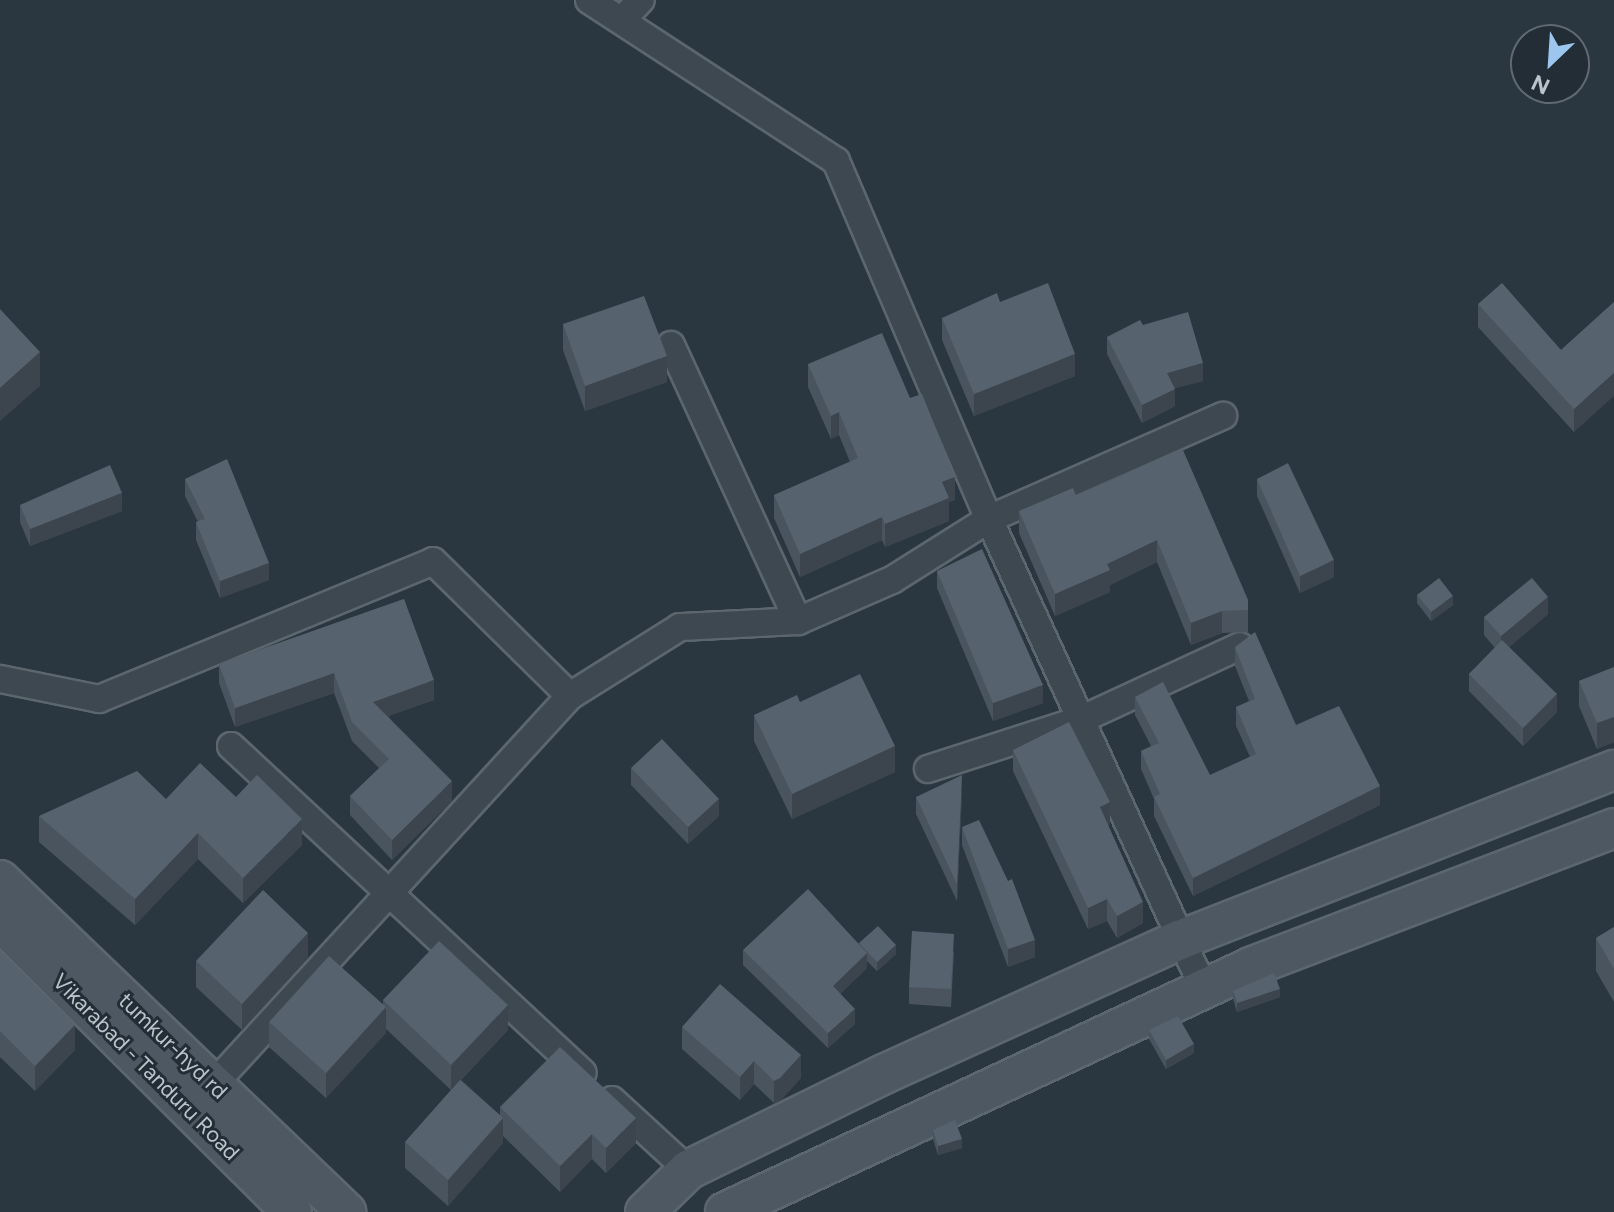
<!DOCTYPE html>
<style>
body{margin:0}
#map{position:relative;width:1614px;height:1212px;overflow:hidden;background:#2a3741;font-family:Figtree,sans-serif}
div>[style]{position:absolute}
.roads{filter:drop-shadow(2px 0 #5c666e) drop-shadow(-2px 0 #5c666e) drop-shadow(0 2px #5c666e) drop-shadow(0 -2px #5c666e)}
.minor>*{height:26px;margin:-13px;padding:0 13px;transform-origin:13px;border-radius:13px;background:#3e4851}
.secondary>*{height:38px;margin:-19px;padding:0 19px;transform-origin:19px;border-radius:19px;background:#4d5863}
.wall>*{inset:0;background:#4a545f}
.shaded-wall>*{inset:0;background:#3c454d}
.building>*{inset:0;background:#56626e}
span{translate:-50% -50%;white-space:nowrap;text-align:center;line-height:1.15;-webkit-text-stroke:6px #232d36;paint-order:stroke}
.street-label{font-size:22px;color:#bbc3cb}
.north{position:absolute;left:1510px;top:24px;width:80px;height:80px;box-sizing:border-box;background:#232d36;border:2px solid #606972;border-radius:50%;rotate:205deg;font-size:22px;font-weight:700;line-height:32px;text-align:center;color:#bbc3cb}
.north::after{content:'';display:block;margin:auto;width:28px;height:36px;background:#9dc6ee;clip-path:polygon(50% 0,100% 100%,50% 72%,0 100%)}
</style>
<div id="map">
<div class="roads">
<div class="minor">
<div style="left:589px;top:0;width:295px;rotate:33.1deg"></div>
<div style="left:836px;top:161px;width:389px;rotate:66.9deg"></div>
<div style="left:989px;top:519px;width:517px;rotate:65.42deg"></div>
<div style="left:623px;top:19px;width:26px;rotate:-47deg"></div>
<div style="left:671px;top:345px;width:304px;rotate:65.3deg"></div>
<div style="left:798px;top:621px;width:103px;rotate:-23.6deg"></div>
<div style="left:892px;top:580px;width:115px;rotate:-32.2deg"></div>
<div style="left:989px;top:519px;width:256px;rotate:-23.8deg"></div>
<div style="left:0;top:679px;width:101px;rotate:11.4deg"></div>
<div style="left:99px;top:699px;width:361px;rotate:-22.4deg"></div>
<div style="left:433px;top:561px;width:192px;rotate:44.6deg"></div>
<div style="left:570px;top:696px;width:130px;rotate:-32.1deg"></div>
<div style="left:680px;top:627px;width:118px;rotate:-2.9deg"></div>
<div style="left:231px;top:746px;width:480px;rotate:42.9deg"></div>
<div style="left:928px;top:769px;width:160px;rotate:-17.9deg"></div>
<div style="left:1080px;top:720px;width:176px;rotate:-24.8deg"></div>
<div style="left:213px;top:1085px;width:528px;rotate:-47.46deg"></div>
<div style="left:612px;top:1100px;width:103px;rotate:42.6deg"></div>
</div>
<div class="secondary">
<div style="left:0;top:880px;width:480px;rotate:43.8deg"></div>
<div style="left:0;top:921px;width:412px;rotate:44.9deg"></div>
<div style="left:645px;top:1212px;width:60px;rotate:-44.3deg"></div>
<div style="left:688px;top:1170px;width:218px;rotate:-26.1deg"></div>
<div style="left:884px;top:1074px;width:325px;rotate:-24.4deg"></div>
<div style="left:1180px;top:940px;width:466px;rotate:-21.4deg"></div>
<div style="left:725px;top:1212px;width:582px;rotate:-24.98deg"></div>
<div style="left:1253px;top:966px;width:386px;rotate:-20.9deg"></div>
</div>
</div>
<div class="wall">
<div style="clip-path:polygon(1000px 302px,1075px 376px,974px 416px,942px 340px,942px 318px)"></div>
<div style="clip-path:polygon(1614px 302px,1574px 432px,1478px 327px,1478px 304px,1561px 350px)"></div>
<div style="clip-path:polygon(563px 324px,667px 382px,585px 411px,563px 350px)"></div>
<div style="clip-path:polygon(1143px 325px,1203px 381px,1175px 388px,1175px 406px,1142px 423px,1107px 354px,1107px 337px)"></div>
<div style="clip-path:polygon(808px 364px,955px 500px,949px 502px,949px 521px,885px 547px,882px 540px,800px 577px,774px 518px,774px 495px,850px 462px,839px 435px,831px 439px,808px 387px)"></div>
<div style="clip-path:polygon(1182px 448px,1248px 600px,1248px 632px,1222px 633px,1191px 645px,1157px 562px,1110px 585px,1110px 592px,1055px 616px,1019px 533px,1019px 511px,1076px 496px)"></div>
<div style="clip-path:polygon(185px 479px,269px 580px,220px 598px,196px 540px,196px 522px,198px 522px,185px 496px)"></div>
<div style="clip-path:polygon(1257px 479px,1334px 577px,1300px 593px,1257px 496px)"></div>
<div style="clip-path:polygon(20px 505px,122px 511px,30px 546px,20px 522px)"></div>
<div style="clip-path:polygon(937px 571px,1043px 703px,993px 721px,937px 588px)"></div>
<div style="clip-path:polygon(1417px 595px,1453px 605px,1431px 621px,1417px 603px)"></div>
<div style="clip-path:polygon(404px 599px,434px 700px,388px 716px,452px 801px,392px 860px,350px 815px,350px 796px,379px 768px,352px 741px,334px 693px,235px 727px,219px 683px,219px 664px)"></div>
<div style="clip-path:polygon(1548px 614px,1509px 647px,1557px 712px,1523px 746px,1469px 691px,1469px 674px,1495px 648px,1484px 635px,1484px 617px)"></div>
<div style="clip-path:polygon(1235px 647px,1296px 725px,1380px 805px,1193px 896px,1154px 816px,1154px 799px,1141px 769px,1141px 751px,1151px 746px,1135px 715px,1135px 697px,1210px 775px,1250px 757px,1236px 726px,1236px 707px,1249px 701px,1235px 666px)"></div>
<div style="clip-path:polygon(1614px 667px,1614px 742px,1597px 749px,1579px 706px,1579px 681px)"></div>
<div style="clip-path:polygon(800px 702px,895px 772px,792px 819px,754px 741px,754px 715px)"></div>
<div style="clip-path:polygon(1013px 750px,1110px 824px,1108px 825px,1143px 923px,1117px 938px,1107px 921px,1088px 929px,1013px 771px)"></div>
<div style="clip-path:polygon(631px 768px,719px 816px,688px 844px,631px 785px)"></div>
<div style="clip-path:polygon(962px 792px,957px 901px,916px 814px,916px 797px)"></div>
<div style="clip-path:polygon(236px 797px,302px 845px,243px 903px,198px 859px,135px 925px,39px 842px,39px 816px,166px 799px)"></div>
<div style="clip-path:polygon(962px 827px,1035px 957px,1008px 967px,962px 845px)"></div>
<div style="clip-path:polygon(1614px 927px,1614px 1002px,1596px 971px,1596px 938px)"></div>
<div style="clip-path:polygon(859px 943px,896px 954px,877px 971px,867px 961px,867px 968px,840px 994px,855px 1024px,828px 1048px,743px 965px,743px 950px)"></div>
<div style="clip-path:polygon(0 951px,75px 1050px,35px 1091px,0 1057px)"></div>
<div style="clip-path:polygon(954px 951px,951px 1007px,909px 1004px,909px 987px)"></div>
<div style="clip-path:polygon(308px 958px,242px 1030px,196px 987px,196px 961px)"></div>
<div style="clip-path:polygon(1233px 991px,1280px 997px,1237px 1012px,1233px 999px)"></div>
<div style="clip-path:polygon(383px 1000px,508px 1030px,461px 1080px,500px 1115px,500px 1107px,636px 1143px,606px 1173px,592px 1159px,560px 1192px,503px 1136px,503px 1143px,448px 1206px,405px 1168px,405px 1142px,451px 1090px,386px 1029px,386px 1033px,326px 1098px,269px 1047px,269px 1022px,383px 1004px)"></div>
<div style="clip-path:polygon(682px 1027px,801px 1078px,780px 1101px,774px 1103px,754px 1084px,740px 1100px,682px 1049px)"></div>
<div style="clip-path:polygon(1149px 1030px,1194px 1053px,1166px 1069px,1149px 1039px)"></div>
<div style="clip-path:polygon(933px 1130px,962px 1148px,938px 1155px,933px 1139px)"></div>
</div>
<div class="shaded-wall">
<div style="clip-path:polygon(40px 352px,40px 386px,0 421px,0 388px)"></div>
<div style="clip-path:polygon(1075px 354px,1075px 376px,974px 416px,974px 394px)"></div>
<div style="clip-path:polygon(667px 356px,667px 382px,585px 411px,585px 386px)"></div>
<div style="clip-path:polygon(1203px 363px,1203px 381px,1167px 390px,1167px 373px)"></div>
<div style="clip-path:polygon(1614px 373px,1614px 396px,1574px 432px,1574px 409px)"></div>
<div style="clip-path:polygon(1175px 389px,1175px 406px,1142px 423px,1142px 405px)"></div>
<div style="clip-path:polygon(839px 412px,839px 435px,831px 439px,831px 416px)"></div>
<div style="clip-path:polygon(955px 477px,955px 500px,949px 502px,949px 521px,885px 547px,885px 524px,942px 482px)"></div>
<div style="clip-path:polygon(122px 493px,122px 511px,30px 546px,30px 529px)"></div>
<div style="clip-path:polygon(882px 517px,882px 540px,800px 577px,800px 554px)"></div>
<div style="clip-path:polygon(1157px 540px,1157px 562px,1110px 585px,1110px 592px,1055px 616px,1055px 594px,1107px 564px)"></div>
<div style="clip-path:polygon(1334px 560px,1334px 577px,1300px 593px,1300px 576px)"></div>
<div style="clip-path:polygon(269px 563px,269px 580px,220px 598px,220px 581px)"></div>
<div style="clip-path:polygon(1453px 596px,1453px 605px,1431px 621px,1431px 612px)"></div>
<div style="clip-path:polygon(1548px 597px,1548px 614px,1501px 654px,1501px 636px)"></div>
<div style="clip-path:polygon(1222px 611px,1222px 633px,1191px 645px,1191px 623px)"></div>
<div style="clip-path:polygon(334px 673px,334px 693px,235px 727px,235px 708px)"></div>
<div style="clip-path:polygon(434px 680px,434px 700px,373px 721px,373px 702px)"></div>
<div style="clip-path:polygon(1043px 685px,1043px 703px,993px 721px,993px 703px)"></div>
<div style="clip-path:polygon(1557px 694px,1557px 712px,1523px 746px,1523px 728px)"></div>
<div style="clip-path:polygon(1614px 717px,1614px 742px,1597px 749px,1597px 723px)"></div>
<div style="clip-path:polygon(895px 746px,895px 772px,792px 819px,792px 794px)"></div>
<div style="clip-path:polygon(962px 775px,962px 792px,957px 901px,957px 884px)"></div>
<div style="clip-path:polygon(452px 781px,452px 801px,392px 860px,392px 840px)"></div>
<div style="clip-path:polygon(1380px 786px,1380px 805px,1193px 896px,1193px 878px)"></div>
<div style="clip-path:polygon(719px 799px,719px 816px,688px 844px,688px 827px)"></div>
<div style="clip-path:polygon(1110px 802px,1110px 824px,1100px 829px,1100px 807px)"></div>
<div style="clip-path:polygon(302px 819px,302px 845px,243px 903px,243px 878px)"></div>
<div style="clip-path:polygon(198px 833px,198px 859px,135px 925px,135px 899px)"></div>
<div style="clip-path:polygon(1107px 899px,1107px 921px,1088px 929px,1088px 908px)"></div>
<div style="clip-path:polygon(1143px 902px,1143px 923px,1117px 938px,1117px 916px)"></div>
<div style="clip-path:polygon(308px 933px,308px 958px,242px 1030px,242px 1004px)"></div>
<div style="clip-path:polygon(1035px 940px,1035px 957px,1008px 967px,1008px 949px)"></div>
<div style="clip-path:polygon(896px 945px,896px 954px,877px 971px,877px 962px)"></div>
<div style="clip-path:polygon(867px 953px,867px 968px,833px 1001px,833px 986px)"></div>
<div style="clip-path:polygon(1280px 989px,1280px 997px,1237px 1012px,1237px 1003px)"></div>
<div style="clip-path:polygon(508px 1005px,508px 1030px,451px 1090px,451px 1065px)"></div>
<div style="clip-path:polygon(386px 1007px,386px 1033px,326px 1098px,326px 1073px)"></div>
<div style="clip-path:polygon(855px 1009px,855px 1024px,828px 1048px,828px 1033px)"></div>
<div style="clip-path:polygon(75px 1025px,75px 1050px,35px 1091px,35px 1066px)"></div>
<div style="clip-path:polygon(1194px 1044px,1194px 1053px,1166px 1069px,1166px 1060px)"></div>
<div style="clip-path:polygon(801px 1055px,801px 1078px,780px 1101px,774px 1103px,774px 1081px)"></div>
<div style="clip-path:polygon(754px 1061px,754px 1084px,740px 1100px,740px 1077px)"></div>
<div style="clip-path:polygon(503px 1118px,503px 1143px,448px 1206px,448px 1180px)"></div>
<div style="clip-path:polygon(636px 1118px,636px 1143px,606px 1173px,606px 1148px)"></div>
<div style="clip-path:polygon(592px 1134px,592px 1159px,560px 1192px,560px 1166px)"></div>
<div style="clip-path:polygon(962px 1139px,962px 1148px,938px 1155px,938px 1146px)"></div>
</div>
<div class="building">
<div style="clip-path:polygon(1048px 283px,1075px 354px,974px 394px,942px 318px,997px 293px,1000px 302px)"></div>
<div style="clip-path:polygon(1502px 283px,1561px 350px,1614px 302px,1614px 373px,1574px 409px,1478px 304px)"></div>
<div style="clip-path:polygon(644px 296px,667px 356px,585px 386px,563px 324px)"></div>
<div style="clip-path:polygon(0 309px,40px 352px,0 388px)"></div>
<div style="clip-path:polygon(1188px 312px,1203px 363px,1167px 373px,1175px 389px,1142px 405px,1107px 337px,1140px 320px,1143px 325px)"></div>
<div style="clip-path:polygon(882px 333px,910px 398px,922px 394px,955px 477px,942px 482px,949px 498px,885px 524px,882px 517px,800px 554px,774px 495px,858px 458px,839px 412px,831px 416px,808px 364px)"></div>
<div style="clip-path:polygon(1182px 448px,1248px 600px,1248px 610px,1222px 611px,1191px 623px,1157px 540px,1107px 564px,1110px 570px,1055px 594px,1019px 511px,1073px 488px,1076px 496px)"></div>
<div style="clip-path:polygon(227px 459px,269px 563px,220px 581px,196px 522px,205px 519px,185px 479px)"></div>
<div style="clip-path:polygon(1288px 463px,1334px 560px,1300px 576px,1257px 479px)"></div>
<div style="clip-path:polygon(110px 465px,122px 493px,30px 529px,20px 505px)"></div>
<div style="clip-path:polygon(982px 549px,1043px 685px,993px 703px,937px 571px)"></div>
<div style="clip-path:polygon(1439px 578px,1453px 596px,1431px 612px,1417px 595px)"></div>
<div style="clip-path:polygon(1532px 578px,1548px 597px,1501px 636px,1484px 617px)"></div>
<div style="clip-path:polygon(404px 599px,434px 680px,373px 702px,452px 781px,392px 840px,350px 796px,389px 759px,352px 722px,334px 673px,235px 708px,219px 664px)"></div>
<div style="clip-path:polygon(1255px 632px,1296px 725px,1339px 706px,1380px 786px,1193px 878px,1154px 797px,1160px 794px,1141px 751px,1159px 743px,1135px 697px,1163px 682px,1210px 775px,1256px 754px,1236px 707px,1255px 699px,1235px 647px)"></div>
<div style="clip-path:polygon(1502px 640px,1557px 694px,1523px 728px,1469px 674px)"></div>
<div style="clip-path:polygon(1614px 667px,1614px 717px,1597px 723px,1579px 681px)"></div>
<div style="clip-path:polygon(860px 674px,895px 746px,792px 794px,754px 715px,797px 695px,800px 702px)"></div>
<div style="clip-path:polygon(1069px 722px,1110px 802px,1100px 807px,1143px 902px,1117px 916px,1107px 899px,1088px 908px,1013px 750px)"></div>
<div style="clip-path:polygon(662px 739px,719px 799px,688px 827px,631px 768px)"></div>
<div style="clip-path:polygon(200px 763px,236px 797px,257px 775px,302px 819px,243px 878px,198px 833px,135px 899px,39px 816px,137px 771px,166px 799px)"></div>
<div style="clip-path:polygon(962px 775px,957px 884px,916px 797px)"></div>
<div style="clip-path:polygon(979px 820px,1008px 881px,1012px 879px,1035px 940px,1008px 949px,962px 827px)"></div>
<div style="clip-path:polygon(808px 889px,867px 953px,833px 986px,855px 1009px,828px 1033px,743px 950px)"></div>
<div style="clip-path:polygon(263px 890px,308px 933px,242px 1004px,196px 961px)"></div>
<div style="clip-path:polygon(878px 926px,896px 945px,877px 962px,859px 943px)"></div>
<div style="clip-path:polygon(1614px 927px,1614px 969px,1596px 938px)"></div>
<div style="clip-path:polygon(912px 931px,954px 934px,951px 989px,909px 987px)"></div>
<div style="clip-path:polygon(439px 941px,508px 1005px,451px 1065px,383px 1000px)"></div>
<div style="clip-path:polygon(0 951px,75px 1025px,35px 1066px,0 1031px)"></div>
<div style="clip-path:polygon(329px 956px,386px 1007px,326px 1073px,269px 1022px)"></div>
<div style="clip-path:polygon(1274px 973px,1280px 989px,1237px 1003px,1233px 991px)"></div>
<div style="clip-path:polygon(720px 984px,801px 1055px,780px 1078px,774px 1081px,754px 1061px,740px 1077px,682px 1027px)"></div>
<div style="clip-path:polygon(1178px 1016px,1194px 1044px,1166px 1060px,1149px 1030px)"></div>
<div style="clip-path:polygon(560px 1047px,636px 1118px,606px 1148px,592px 1134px,560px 1166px,500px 1107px)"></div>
<div style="clip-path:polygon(460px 1080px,503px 1118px,448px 1180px,405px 1142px)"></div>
<div style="clip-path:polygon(955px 1120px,962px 1139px,938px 1146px,933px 1130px)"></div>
</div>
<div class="street-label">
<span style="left:173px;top:1046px;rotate:44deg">tumkur-hyd rd</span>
<span style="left:146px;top:1067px;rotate:45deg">Vikarabad - Tanduru Road</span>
</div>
<div class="north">N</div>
</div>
